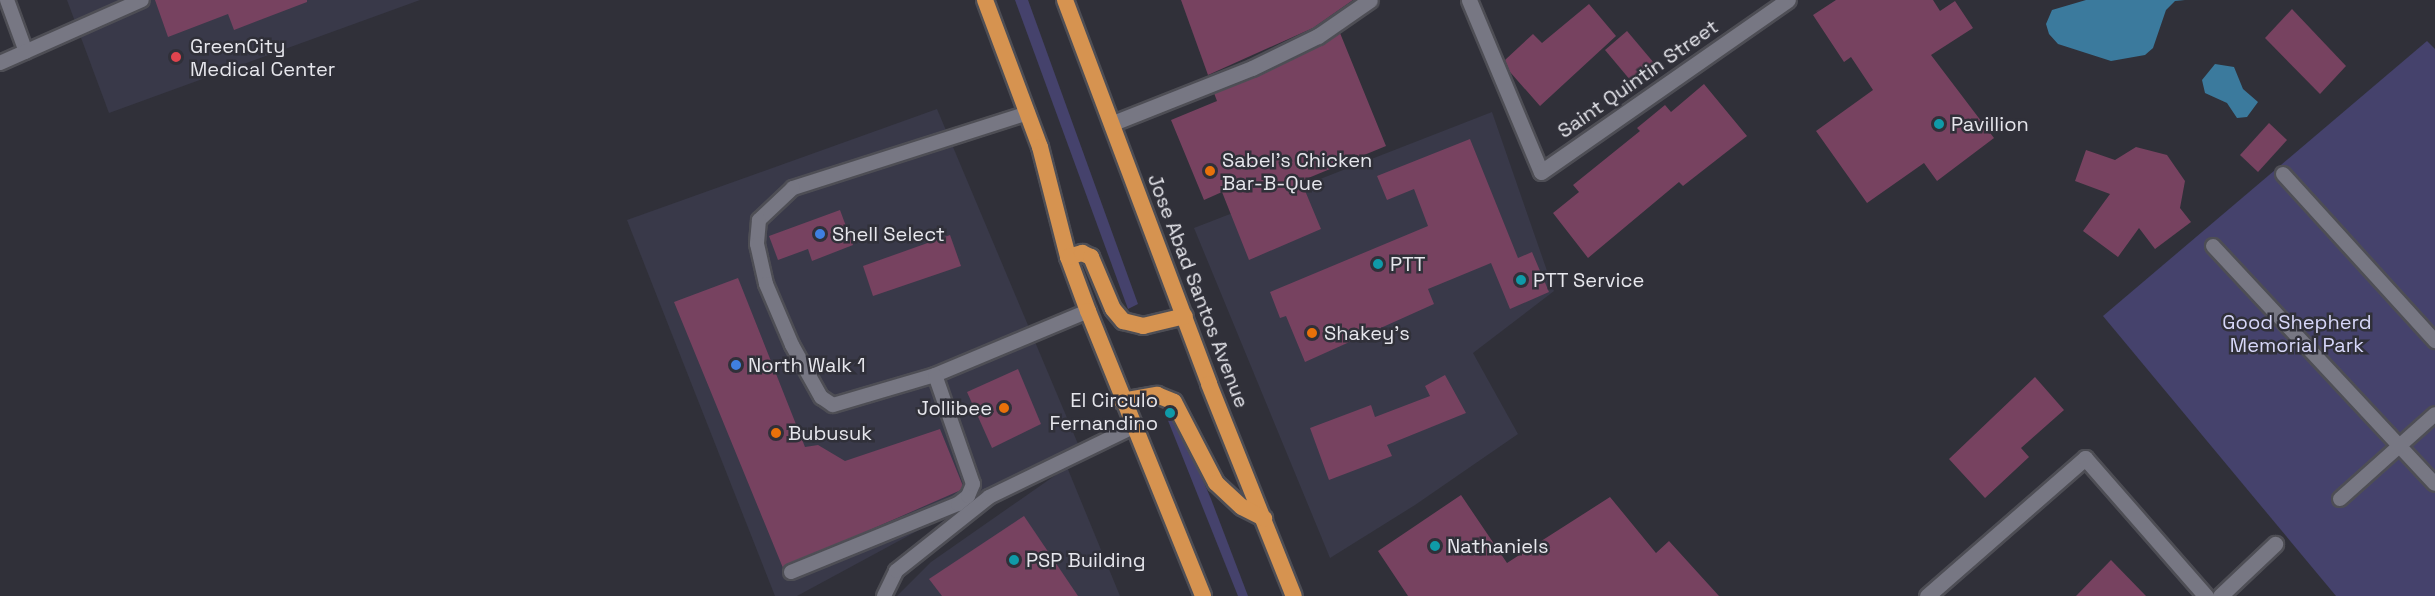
<!DOCTYPE html>
<style>
body{margin:0}
#map{position:relative;width:2435px;height:596px;overflow:hidden;background:#303039;font-family:"Space Grotesk",sans-serif}
div>[style]{position:absolute}
.built>*{inset:0;background:#393949}
.green>*{inset:0;background:#45426c}
.water>*{inset:0;background:#3b7a9d}
.building>*{inset:0;background:#774260}
.roads{filter:drop-shadow(2px 0 #4e4e55) drop-shadow(-2px 0 #4e4e55) drop-shadow(0 2px #4e4e55) drop-shadow(0 -2px #4e4e55)}
.service>*{height:14px;margin:-7px;padding:0 7px;transform-origin:7px;border-radius:7px;background:#777783}
.minor>*{height:15px;margin:-7.5px;padding:0 7.5px;transform-origin:7.5px;border-radius:7.5px;background:#777783}
.trunk>*{height:16px;margin:-8px;padding:0 8px;transform-origin:8px;border-radius:8px;background:#d69350}
.dots>*{width:16px;height:16px;translate:-50% -50%;box-sizing:border-box;border:3px solid #303039;border-radius:50%}
span{translate:-50% -50%;white-space:nowrap;text-align:center;line-height:1.15;-webkit-text-stroke:5px #303039;paint-order:stroke}
.poi-label{font-size:20px;color:#e6e6ec}
.left{translate:0 -50%;text-align:left}
.right{translate:-100% -50%;text-align:right}
.street-label{font-size:20px;color:#e6e6ec}
.park-label{font-size:20px;color:#d7d7f9}
</style>
<div id="map">
<div class="built">
<div style="clip-path:polygon(67px 0,420px 0,109px 113px)"></div>
<div style="clip-path:polygon(937px 109px,1078px 444px,797px 596px,775px 596px,627px 220px)"></div>
<div style="clip-path:polygon(1492px 112px,1554px 291px,1473px 353px,1518px 434px,1415px 505px,1330px 558px,1194px 228px)"></div>
<div style="clip-path:polygon(1067px 467px,1120px 596px,897px 596px,931px 562px)"></div>
</div>
<div class="green">
<div style="clip-path:polygon(1015px 0,1028px 0,1138px 304px,1128px 309px)"></div>
<div style="clip-path:polygon(2427px 41px,2435px 49px,2435px 596px,2336px 596px,2103px 316px)"></div>
<div style="clip-path:polygon(1173px 410px,1211px 499px,1248px 596px,1238px 596px,1165px 413px)"></div>
</div>
<div class="water">
<div style="clip-path:polygon(2086px 0,2185px 0,2175px 1px,2166px 10px,2153px 48px,2145px 55px,2111px 61px,2058px 44px,2049px 34px,2046px 24px,2052px 10px)"></div>
<div style="clip-path:polygon(2215px 64px,2234px 67px,2243px 89px,2258px 102px,2247px 117px,2237px 118px,2227px 103px,2205px 93px,2202px 80px)"></div>
</div>
<div class="building">
<div style="clip-path:polygon(155px 0,307px 0,307px 2px,234px 30px,228px 14px,168px 37px)"></div>
<div style="clip-path:polygon(1181px 0,1353px 0,1313px 28px,1208px 75px)"></div>
<div style="clip-path:polygon(1836px 0,1933px 0,1940px 11px,1955px 1px,1973px 28px,1931px 55px,1994px 138px,1937px 181px,1924px 163px,1867px 203px,1816px 131px,1873px 90px,1851px 57px,1844px 62px,1813px 15px)"></div>
<div style="clip-path:polygon(1589px 4px,1616px 36px,1540px 106px,1510px 72px,1505px 60px,1533px 34px,1542px 43px)"></div>
<div style="clip-path:polygon(2292px 9px,2346px 66px,2320px 94px,2265px 38px)"></div>
<div style="clip-path:polygon(1627px 31px,1654px 63px,1631px 81px,1605px 50px)"></div>
<div style="clip-path:polygon(1340px 33px,1386px 146px,1301px 181px,1321px 229px,1249px 260px,1222px 192px,1204px 200px,1171px 120px,1217px 101px,1214px 93px,1256px 77px)"></div>
<div style="clip-path:polygon(1704px 84px,1747px 136px,1683px 186px,1679px 182px,1588px 258px,1553px 213px,1579px 192px,1573px 185px,1640px 131px,1637px 128px,1665px 105px,1671px 112px)"></div>
<div style="clip-path:polygon(2269px 123px,2287px 140px,2258px 172px,2240px 155px)"></div>
<div style="clip-path:polygon(1470px 139px,1518px 258px,1532px 252px,1549px 292px,1510px 309px,1491px 263px,1428px 289px,1434px 304px,1305px 362px,1286px 316px,1280px 318px,1270px 292px,1428px 226px,1414px 189px,1387px 200px,1377px 176px)"></div>
<div style="clip-path:polygon(2136px 147px,2167px 155px,2185px 181px,2180px 208px,2191px 222px,2155px 249px,2139px 228px,2118px 257px,2083px 231px,2110px 194px,2075px 181px,2086px 150px,2115px 160px)"></div>
<div style="clip-path:polygon(840px 210px,853px 245px,812px 261px,808px 249px,778px 260px,769px 236px)"></div>
<div style="clip-path:polygon(950px 235px,961px 266px,873px 296px,863px 266px)"></div>
<div style="clip-path:polygon(738px 278px,805px 447px,818px 445px,845px 461px,940px 429px,963px 486px,961px 490px,783px 568px,674px 302px)"></div>
<div style="clip-path:polygon(1018px 369px,1041px 424px,992px 448px,967px 392px)"></div>
<div style="clip-path:polygon(1445px 375px,1466px 413px,1387px 445px,1392px 456px,1329px 480px,1310px 428px,1371px 405px,1375px 417px,1430px 396px,1425px 386px)"></div>
<div style="clip-path:polygon(2035px 377px,2064px 410px,2021px 448px,2029px 457px,1985px 498px,1949px 459px)"></div>
<div style="clip-path:polygon(1461px 495px,1507px 563px,1610px 497px,1656px 553px,1669px 541px,1719px 596px,1408px 596px,1378px 551px)"></div>
<div style="clip-path:polygon(1024px 516px,1078px 596px,942px 596px,929px 579px)"></div>
<div style="clip-path:polygon(2111px 560px,2146px 596px,2076px 596px)"></div>
</div>
<div class="roads">
<div class="service">
<div style="left:7px;top:0;width:55px;rotate:69.9deg"></div>
<div style="left:0;top:63px;width:155px;rotate:-23.9deg"></div>
<div style="left:1028px;top:113px;width:247px;rotate:162.3deg"></div>
<div style="left:793px;top:188px;width:47px;rotate:136.7deg"></div>
<div style="left:759px;top:220px;width:24px;rotate:95deg"></div>
<div style="left:757px;top:244px;width:41px;rotate:77.3deg"></div>
<div style="left:766px;top:284px;width:66px;rotate:66.9deg"></div>
<div style="left:792px;top:345px;width:60px;rotate:60.9deg"></div>
<div style="left:821px;top:397px;width:14px;rotate:34deg"></div>
<div style="left:833px;top:405px;width:106px;rotate:-16.4deg"></div>
<div style="left:935px;top:375px;width:166px;rotate:-22.7deg"></div>
<div style="left:2283px;top:174px;width:226px;rotate:47.7deg"></div>
<div style="left:2213px;top:246px;width:325px;rotate:47deg"></div>
<div style="left:2340px;top:499px;width:127px;rotate:-41.8deg"></div>
<div style="left:791px;top:572px;width:180px;rotate:-22.2deg"></div>
<div style="left:958px;top:504px;width:13px;rotate:-39deg"></div>
<div style="left:968px;top:496px;width:13px;rotate:-67deg"></div>
<div style="left:973px;top:484px;width:115px;rotate:-109.2deg"></div>
<div style="left:884px;top:596px;width:28px;rotate:-64deg"></div>
<div style="left:896px;top:571px;width:119px;rotate:-38.5deg"></div>
<div style="left:989px;top:497px;width:160px;rotate:-25.9deg"></div>
</div>
<div class="minor">
<div style="left:1469px;top:0;width:186px;rotate:67.3deg"></div>
<div style="left:1541px;top:172px;width:301px;rotate:-34.9deg"></div>
<div style="left:1113px;top:123px;width:149px;rotate:-21.6deg"></div>
<div style="left:1252px;top:68px;width:73px;rotate:-25.9deg"></div>
<div style="left:1318px;top:36px;width:63px;rotate:-34.7deg"></div>
<div style="left:1927px;top:596px;width:210px;rotate:-41.1deg"></div>
<div style="left:2085px;top:458px;width:184px;rotate:48.8deg"></div>
<div style="left:2220px;top:596px;width:76px;rotate:-43.4deg"></div>
</div>
<div class="trunk">
<div style="left:985px;top:0;width:157px;rotate:69.5deg"></div>
<div style="left:1040px;top:147px;width:114px;rotate:75.7deg"></div>
<div style="left:1068px;top:257px;width:58px;rotate:69.7deg"></div>
<div style="left:1088px;top:311px;width:307px;rotate:68deg"></div>
<div style="left:1065px;top:0;width:410px;rotate:69.4deg"></div>
<div style="left:1209px;top:384px;width:228px;rotate:68.2deg"></div>
<div style="left:1068px;top:257px;width:15px;rotate:-16deg"></div>
<div style="left:1082px;top:253px;width:10px;rotate:24deg"></div>
<div style="left:1091px;top:257px;width:56px;rotate:67.1deg"></div>
<div style="left:1113px;top:309px;width:16px;rotate:50deg"></div>
<div style="left:1123px;top:321px;width:21px;rotate:14deg"></div>
<div style="left:1143px;top:326px;width:43px;rotate:-13.4deg"></div>
<div style="left:1122px;top:401px;width:36px;rotate:-10deg"></div>
<div style="left:1157px;top:395px;width:18px;rotate:22deg"></div>
<div style="left:1174px;top:402px;width:91px;rotate:62.6deg"></div>
<div style="left:1216px;top:483px;width:35px;rotate:43deg"></div>
<div style="left:1242px;top:507px;width:25px;rotate:27deg"></div>
</div>
</div>
<div class="dots">
<div style="left:176px;top:57px;background:#e0444e"></div>
<div style="left:1939px;top:124px;background:#0f9aa8"></div>
<div style="left:1210px;top:171px;background:#e8710a"></div>
<div style="left:820px;top:234px;background:#3f7fe0"></div>
<div style="left:1378px;top:264px;background:#0f9aa8"></div>
<div style="left:1521px;top:280px;background:#0f9aa8"></div>
<div style="left:1312px;top:333px;background:#e8710a"></div>
<div style="left:736px;top:365px;background:#3f7fe0"></div>
<div style="left:1004px;top:408px;background:#e8710a"></div>
<div style="left:1170px;top:413px;background:#0f9aa8"></div>
<div style="left:776px;top:433px;background:#e8710a"></div>
<div style="left:1435px;top:546px;background:#0f9aa8"></div>
<div style="left:1014px;top:560px;background:#0f9aa8"></div>
</div>
<div class="poi-label">
<span class="left" style="left:190px;top:58px">GreenCity<br>Medical Center</span>
<span class="left" style="left:1951px;top:124px">Pavillion</span>
<span class="left" style="left:1222px;top:172px">Sabel's Chicken<br>Bar-B-Que</span>
<span class="left" style="left:832px;top:234px">Shell Select</span>
<span class="left" style="left:1390px;top:264px">PTT</span>
<span class="left" style="left:1533px;top:280px">PTT Service</span>
<span class="left" style="left:1324px;top:333px">Shakey's</span>
<span class="left" style="left:748px;top:365px">North Walk 1</span>
<span class="right" style="left:1158px;top:412px">El Circulo<br>Fernandino</span>
<span class="right" style="left:992px;top:408px">Jollibee</span>
<span class="left" style="left:788px;top:433px">Bubusuk</span>
<span class="left" style="left:1447px;top:546px">Nathaniels</span>
<span class="left" style="left:1026px;top:560px">PSP Building</span>
</div>
<div class="street-label">
<span style="left:1638px;top:79px;rotate:-35deg">Saint Quintin Street</span>
<span style="left:1198px;top:291px;rotate:69deg">Jose Abad Santos Avenue</span>
</div>
<div class="park-label">
<span style="left:2297px;top:334px">Good Shepherd<br>Memorial Park</span>
</div>
</div>
